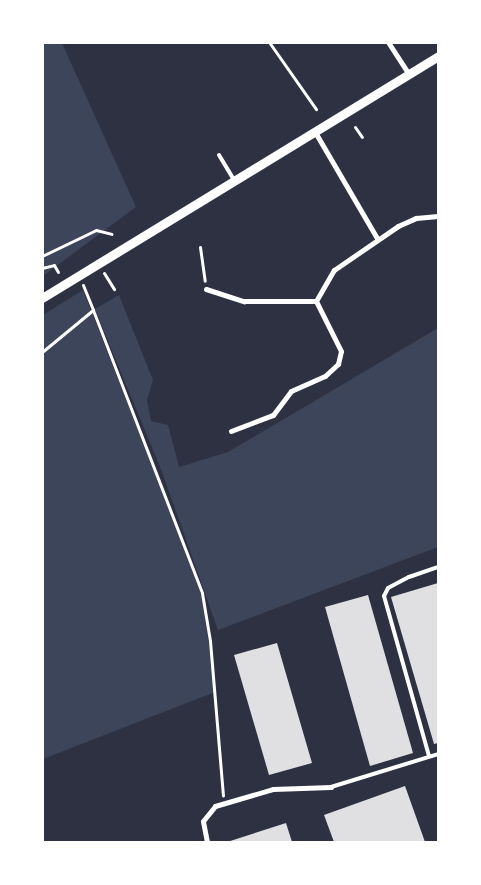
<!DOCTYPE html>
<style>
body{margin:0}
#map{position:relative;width:481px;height:885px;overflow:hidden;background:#2d3142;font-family:Roboto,sans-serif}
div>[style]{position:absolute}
.green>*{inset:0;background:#3c4559}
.building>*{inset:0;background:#e0e0e3}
.path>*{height:3px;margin:-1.5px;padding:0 1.5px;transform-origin:1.5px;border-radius:1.5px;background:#fff}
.service>*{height:4px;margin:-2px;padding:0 2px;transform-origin:2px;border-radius:2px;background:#fff}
.minor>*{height:5px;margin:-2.5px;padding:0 2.5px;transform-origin:2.5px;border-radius:2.5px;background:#fff}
.tertiary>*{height:9px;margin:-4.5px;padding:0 4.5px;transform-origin:4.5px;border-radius:4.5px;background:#fff}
span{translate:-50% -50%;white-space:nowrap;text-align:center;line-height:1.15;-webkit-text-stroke:4px #fff;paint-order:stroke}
.frame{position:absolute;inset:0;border:44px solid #fff;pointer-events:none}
</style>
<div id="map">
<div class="green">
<div style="clip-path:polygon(42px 43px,62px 43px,136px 207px,43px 276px)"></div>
<div style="clip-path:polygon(83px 290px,202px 593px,215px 692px,43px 759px,43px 315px)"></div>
<div style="clip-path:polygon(119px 295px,153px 380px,147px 400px,151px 421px,168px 425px,179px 467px,228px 452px,438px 328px,438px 547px,218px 630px,162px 472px,95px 309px)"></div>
</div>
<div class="building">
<div style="clip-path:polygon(438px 583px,438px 743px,434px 744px,391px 597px)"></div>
<div style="clip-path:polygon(368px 595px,413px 753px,370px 766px,325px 607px)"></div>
<div style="clip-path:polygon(277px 643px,312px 763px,269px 775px,234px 655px)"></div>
<div style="clip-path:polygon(405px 786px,425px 842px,334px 842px,324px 815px)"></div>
<div style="clip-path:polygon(286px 823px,292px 842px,227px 842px)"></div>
</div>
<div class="path">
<div style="left:269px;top:42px;width:82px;rotate:55deg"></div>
<div style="left:355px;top:127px;width:12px;rotate:55deg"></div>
<div style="left:200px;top:247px;width:34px;rotate:82deg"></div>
<div style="left:42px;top:256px;width:60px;rotate:-25.7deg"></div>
<div style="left:96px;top:230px;width:16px;rotate:14deg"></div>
<div style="left:42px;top:268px;width:12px;rotate:-14deg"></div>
<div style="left:54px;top:265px;width:8px;rotate:60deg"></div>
<div style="left:104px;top:273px;width:19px;rotate:58deg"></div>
<div style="left:83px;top:285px;width:27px;rotate:68deg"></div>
<div style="left:42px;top:352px;width:66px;rotate:-39.5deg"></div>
<div style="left:93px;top:310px;width:303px;rotate:68.9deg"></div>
<div style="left:202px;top:593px;width:49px;rotate:80.5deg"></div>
<div style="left:210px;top:641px;width:155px;rotate:85.2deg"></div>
</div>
<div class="service">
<div style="left:219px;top:155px;width:29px;rotate:59deg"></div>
<div style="left:429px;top:756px;width:166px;rotate:-105.7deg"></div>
<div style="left:384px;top:596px;width:9px;rotate:-63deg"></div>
<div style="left:388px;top:588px;width:24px;rotate:-28deg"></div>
<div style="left:409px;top:577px;width:31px;rotate:-19deg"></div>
<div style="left:331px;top:787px;width:112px;rotate:-17.1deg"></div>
</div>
<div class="minor">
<div style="left:388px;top:42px;width:38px;rotate:57deg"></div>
<div style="left:315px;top:132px;width:123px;rotate:59.7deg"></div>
<div style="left:206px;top:289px;width:40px;rotate:18deg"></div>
<div style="left:244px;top:301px;width:72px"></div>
<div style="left:231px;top:431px;width:45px;rotate:-20.9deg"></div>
<div style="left:273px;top:415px;width:30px;rotate:-53deg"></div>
<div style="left:291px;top:391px;width:37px;rotate:-24deg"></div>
<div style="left:325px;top:376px;width:18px;rotate:-43deg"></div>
<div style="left:338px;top:364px;width:13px;rotate:-77deg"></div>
<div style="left:341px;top:351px;width:56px;rotate:-116.6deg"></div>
<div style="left:316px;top:301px;width:36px;rotate:-60deg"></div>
<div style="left:334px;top:270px;width:78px;rotate:-34.5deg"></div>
<div style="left:398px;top:226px;width:20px;rotate:-24deg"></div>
<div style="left:416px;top:218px;width:22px;rotate:-5deg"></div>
<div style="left:207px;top:842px;width:21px;rotate:-101deg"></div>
<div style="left:203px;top:821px;width:19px;rotate:-51deg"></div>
<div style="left:215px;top:806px;width:60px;rotate:-16.3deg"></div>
<div style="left:273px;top:789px;width:58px;rotate:-2deg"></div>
</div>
<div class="tertiary">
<div style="left:42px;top:298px;width:464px;rotate:-31.4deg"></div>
</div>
<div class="frame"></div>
</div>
